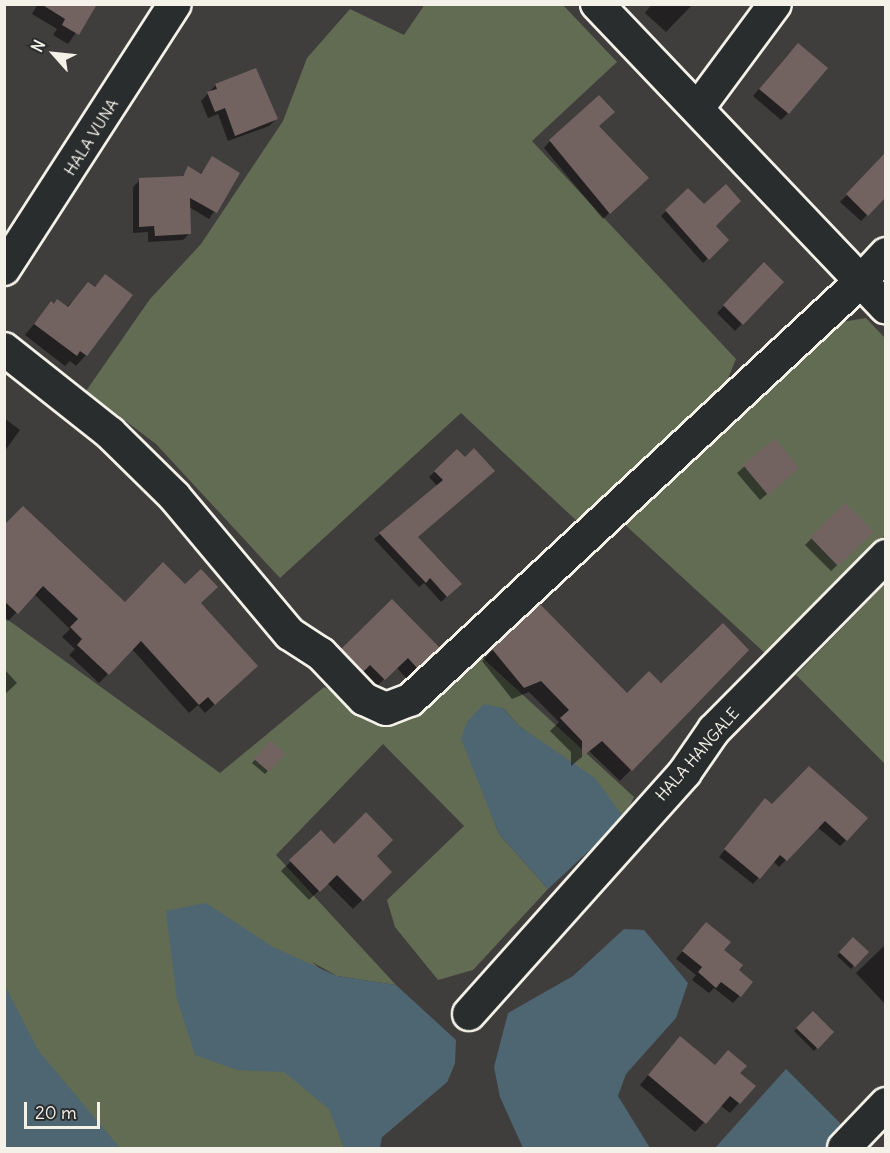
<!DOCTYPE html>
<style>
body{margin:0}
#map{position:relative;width:890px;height:1153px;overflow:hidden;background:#403d3d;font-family:Delius,sans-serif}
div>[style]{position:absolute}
.green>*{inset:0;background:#616c53}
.water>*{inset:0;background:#4e6572}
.shadow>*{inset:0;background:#0007}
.building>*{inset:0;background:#726361}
.roads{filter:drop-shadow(2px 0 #f4f1e8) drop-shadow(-2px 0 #f4f1e8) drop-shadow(0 2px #f4f1e8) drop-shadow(0 -2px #f4f1e8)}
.minor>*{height:32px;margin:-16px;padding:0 16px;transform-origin:16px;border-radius:16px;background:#2a2d2e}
span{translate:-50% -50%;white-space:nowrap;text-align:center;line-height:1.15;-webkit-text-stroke:4.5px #2a2d2e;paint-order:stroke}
.street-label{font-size:16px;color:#f4f1e8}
.frame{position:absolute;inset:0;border:6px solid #f4f1e8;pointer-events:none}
.north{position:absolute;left:24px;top:24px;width:60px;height:60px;-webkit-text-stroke:4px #2a2d2e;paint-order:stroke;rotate:297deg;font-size:16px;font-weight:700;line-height:24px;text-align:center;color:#f4f1e8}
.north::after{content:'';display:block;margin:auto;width:21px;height:27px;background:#f4f1e8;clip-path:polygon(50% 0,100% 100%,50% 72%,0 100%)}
.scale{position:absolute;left:24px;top:1102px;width:76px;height:27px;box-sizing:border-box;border:3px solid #f4f1e8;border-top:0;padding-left:8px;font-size:18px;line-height:21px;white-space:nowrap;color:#f4f1e8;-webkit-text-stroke:4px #2a2d2e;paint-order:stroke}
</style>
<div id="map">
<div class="green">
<div style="clip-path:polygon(425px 4px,563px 5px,617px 62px,532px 141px,736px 359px,720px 398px,579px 523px,461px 413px,280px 578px,156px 444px,86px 391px,150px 299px,201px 244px,283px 121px,307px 58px,350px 9px,404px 35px)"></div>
<div style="clip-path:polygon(866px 318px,885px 338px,885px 535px,767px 655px,622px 522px,841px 322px)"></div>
<div style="clip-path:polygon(885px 584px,885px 764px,796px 675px)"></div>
<div style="clip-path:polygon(4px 617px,220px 773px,324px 687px,390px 720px,475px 651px,634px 797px,624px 818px,552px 750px,519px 726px,503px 708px,483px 792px,499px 834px,548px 889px,473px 970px,438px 980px,395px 927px,387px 900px,464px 826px,383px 744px,276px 855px,396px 985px,337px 976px,312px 962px,439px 1069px,455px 1063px,447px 1082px,382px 1137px,340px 1137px,344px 1148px,67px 1148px,5px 1064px)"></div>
</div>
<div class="water">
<div style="clip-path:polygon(484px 704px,503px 708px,519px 726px,595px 778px,624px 818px,548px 889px,499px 834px,461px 739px,467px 722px)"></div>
<div style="clip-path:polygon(206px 903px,273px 947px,337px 976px,396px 985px,456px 1040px,455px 1063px,447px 1082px,382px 1137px,380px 1148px,344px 1148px,329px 1109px,284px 1072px,237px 1070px,195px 1055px,177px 999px,166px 911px)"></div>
<div style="clip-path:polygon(624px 929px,644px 930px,688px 983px,676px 1018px,626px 1074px,618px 1096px,650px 1148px,523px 1148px,500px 1097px,494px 1067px,508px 1013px,573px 976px)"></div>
<div style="clip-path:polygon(4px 984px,38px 1050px,120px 1148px,5px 1148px)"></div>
<div style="clip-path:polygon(786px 1069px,848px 1131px,831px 1148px,715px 1148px)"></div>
</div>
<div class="shadow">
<div style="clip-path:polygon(38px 4px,96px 4px,68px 44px,53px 35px,57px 29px,32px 14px)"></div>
<div style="clip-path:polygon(652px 4px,691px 4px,692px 5px,666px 32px,645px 13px)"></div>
<div style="clip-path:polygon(791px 51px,788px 113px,781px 120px,753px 96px)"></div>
<div style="clip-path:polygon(216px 85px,276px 119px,269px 126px,228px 141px,218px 114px,208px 118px,201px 101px)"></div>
<div style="clip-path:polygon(598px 127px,646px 178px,603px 219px,544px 148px,550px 141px)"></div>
<div style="clip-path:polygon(212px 158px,238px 174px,209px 219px,189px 207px,190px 233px,183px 240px,148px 242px,148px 232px,133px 233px,133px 187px,140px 180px,180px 178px,189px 168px,200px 174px)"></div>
<div style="clip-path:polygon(882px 159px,886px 162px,886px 196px,861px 221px,840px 202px)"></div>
<div style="clip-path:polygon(688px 190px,727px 240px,703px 263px,661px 216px)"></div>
<div style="clip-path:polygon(764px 265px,782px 282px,735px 331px,717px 313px)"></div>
<div style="clip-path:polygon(105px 276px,86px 355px,76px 366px,70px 361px,65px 366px,25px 335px,51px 303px,66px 308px,88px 284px,94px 288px)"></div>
<div style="clip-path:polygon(4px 418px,20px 430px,4px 452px)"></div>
<div style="clip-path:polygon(774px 440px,790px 475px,760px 500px,737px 473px)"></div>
<div style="clip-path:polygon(457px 451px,464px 459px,416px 537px,460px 584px,441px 602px,424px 583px,419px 587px,374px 539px,438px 487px,429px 477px)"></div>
<div style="clip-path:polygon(845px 505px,872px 532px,831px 571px,805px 545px)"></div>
<div style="clip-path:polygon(4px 527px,125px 604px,200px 603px,247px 675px,205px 713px,198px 705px,189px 713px,132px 649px,99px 683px,69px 655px,75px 649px,62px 637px,70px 629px,34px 594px,8px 621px,4px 618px)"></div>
<div style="clip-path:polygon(392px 601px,428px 658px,406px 678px,396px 667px,374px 689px,332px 660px)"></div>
<div style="clip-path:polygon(493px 650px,627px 695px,747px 650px,620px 781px,589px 751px,571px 766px,571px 752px,550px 731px,559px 722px,529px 692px,512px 699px,482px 661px)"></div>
<div style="clip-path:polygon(4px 669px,17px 683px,4px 695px)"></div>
<div style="clip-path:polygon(270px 743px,283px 754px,265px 774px,252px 763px)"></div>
<div style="clip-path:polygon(809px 768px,846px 840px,840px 846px,817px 827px,779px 867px,773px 861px,753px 884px,719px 857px,759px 807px,772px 806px)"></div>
<div style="clip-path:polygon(321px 832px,334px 846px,375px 856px,390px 872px,353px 909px,327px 883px,309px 900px,281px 871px)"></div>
<div style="clip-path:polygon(699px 931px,751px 983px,733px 1003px,714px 988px,709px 993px,692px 980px,696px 975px,676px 959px)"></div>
<div style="clip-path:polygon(853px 939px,866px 952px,851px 969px,837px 956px)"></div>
<div style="clip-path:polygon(886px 944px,886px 1005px,856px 973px)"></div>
<div style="clip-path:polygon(813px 1013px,832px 1032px,814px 1051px,794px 1031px)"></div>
<div style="clip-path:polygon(671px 1047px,738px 1074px,754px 1086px,730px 1113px,720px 1105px,695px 1132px,640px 1085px)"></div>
</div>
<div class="building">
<div style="clip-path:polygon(41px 4px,97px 4px,79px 35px,62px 25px,65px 19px)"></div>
<div style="clip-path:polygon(798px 43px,828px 68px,789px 114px,759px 89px)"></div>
<div style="clip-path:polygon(256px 68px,278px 119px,235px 136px,225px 108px,215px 112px,207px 92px,217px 89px,215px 84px)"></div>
<div style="clip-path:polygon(599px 95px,615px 112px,599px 126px,649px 178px,610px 214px,549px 140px)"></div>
<div style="clip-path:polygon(885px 153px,885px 198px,868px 216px,846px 194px)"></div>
<div style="clip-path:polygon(212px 156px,240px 173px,217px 213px,190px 198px,191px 234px,155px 236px,154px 226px,139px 227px,139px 178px,183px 176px,188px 166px,201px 174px)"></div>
<div style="clip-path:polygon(726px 184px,741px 201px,716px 226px,729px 240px,709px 260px,665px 210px,688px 188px,704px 204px)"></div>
<div style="clip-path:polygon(764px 262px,784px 282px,743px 325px,723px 305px)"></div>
<div style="clip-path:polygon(105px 274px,133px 295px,87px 356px,80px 351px,77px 356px,34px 324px,51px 301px,54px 304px,57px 299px,68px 307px,88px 282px,95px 287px)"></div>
<div style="clip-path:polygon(775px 438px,799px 468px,768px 495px,743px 465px)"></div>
<div style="clip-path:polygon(474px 448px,495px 471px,418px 537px,462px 584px,447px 597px,430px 578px,426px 583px,379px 533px,443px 480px,434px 471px,457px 449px,465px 457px)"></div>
<div style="clip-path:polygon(845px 503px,874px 532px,838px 566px,810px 537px)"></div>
<div style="clip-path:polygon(23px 506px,125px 602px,163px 562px,185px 584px,201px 569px,218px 587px,201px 603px,258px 666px,215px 705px,208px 697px,199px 705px,141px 641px,109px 675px,77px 645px,82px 639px,70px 627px,78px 619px,43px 586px,18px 614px,4px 601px,4px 525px)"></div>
<div style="clip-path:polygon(392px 599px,440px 648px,417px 668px,408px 658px,385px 680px,370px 665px,363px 672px,341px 649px)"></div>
<div style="clip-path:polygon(540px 604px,627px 693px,649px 671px,661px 683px,723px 623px,749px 650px,632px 771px,602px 741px,582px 757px,582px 741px,560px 718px,569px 710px,541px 681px,524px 688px,492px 649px)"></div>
<div style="clip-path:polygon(270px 740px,285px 754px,269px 772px,254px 759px)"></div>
<div style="clip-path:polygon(809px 766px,868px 818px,847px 841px,825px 821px,787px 861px,780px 855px,760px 879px,724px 849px,765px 798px,772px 804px)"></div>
<div style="clip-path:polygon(366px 812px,393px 840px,377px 856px,392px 872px,363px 901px,337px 875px,320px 892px,289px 860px,321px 830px,334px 844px)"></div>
<div style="clip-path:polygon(706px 922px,731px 942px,724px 950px,743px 965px,739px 970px,753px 982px,741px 997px,721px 982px,716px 988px,698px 972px,702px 967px,682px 951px)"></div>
<div style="clip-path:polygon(853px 937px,869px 952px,855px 967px,839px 952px)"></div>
<div style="clip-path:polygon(813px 1011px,834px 1032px,818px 1049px,796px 1028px)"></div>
<div style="clip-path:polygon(680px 1036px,715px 1065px,728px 1050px,747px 1066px,740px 1073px,756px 1086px,740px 1104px,730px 1096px,706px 1124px,648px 1075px)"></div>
</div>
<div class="roads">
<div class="minor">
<div style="left:597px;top:4px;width:419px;rotate:46.4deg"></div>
<div style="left:698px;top:108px;width:129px;rotate:-53.5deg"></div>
<div style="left:4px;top:269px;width:315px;rotate:-57.2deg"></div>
<div style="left:4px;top:349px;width:135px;rotate:38.4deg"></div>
<div style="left:110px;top:433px;width:90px;rotate:44.5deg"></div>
<div style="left:174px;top:496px;width:180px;rotate:50deg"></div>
<div style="left:290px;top:634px;width:37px;rotate:33deg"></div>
<div style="left:321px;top:654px;width:62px;rotate:46.3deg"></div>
<div style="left:364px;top:699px;width:24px;rotate:24deg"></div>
<div style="left:386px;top:709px;width:26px;rotate:-21deg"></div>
<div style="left:410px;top:700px;width:616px;rotate:-42.89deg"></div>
<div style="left:861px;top:281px;width:37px;rotate:-47deg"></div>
<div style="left:469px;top:1014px;width:324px;rotate:-48.2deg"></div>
<div style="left:685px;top:772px;width:51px;rotate:-55.4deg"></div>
<div style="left:714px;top:730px;width:245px;rotate:-45.3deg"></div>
<div style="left:844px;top:1148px;width:61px;rotate:-46.3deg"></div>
</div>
</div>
<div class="street-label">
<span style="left:91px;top:137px;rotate:-58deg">HALA VUNA</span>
<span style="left:697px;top:754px;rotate:-49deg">HALA HANGALE</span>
</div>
<div class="frame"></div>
<div class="north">N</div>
<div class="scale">20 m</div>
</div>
